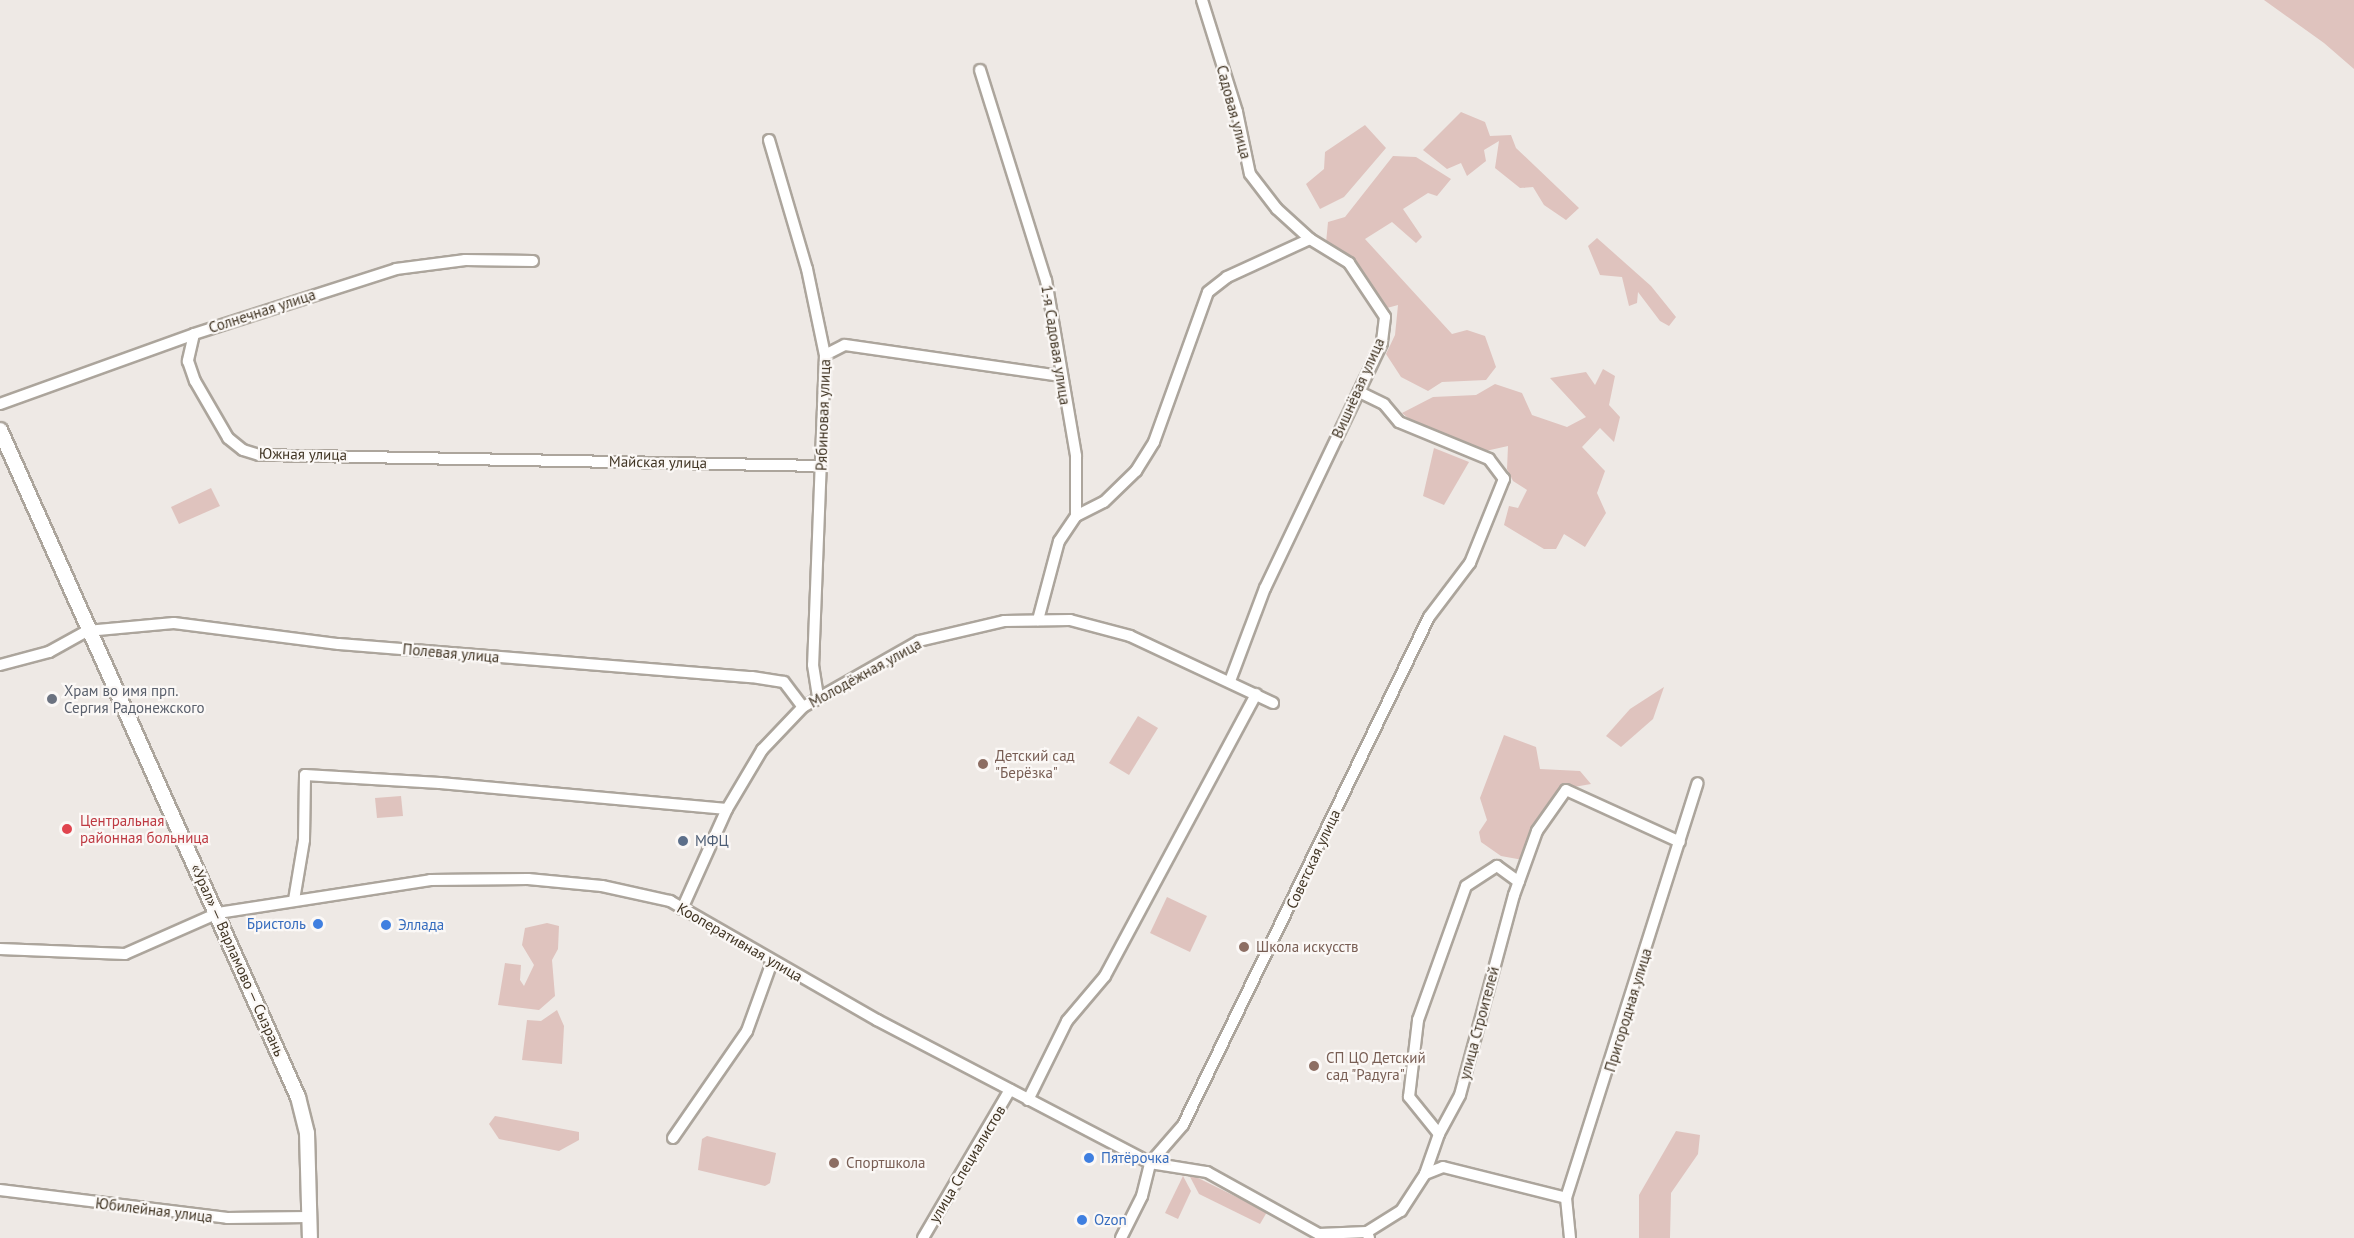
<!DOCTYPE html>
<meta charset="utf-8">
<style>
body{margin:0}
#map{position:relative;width:2354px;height:1238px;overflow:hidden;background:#eee9e5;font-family:"PT Sans",sans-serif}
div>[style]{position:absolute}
.green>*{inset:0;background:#dfc3be}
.roads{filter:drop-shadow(2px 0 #aca59c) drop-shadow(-2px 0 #aca59c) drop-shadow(0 2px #aca59c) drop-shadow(0 -2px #aca59c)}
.street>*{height:10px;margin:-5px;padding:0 5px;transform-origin:5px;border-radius:5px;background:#fff}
.secondary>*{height:14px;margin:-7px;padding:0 7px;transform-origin:7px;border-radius:7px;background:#fff}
.dots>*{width:16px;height:16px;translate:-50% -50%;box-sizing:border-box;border:3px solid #fbf8f6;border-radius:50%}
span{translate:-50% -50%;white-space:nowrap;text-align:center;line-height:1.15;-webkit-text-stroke:4.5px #fbf8f6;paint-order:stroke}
.street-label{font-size:15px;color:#413524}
.worship-label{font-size:15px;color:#5b616d}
.left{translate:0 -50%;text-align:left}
.education-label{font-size:15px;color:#785e54}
.health-label{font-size:15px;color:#be3a42}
.service-label{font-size:15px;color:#4e5e75}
.shop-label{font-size:15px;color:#366cbe}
.right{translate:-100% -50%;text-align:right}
</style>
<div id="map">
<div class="green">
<div style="clip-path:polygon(2264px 0,2354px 0,2354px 69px,2324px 43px)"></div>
<div style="clip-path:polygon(1461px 112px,1485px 122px,1490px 136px,1511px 135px,1516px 148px,1579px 208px,1566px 220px,1544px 205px,1533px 187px,1520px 188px,1495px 168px,1499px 141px,1484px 150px,1486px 161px,1467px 176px,1461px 163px,1447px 169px,1423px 150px)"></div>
<div style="clip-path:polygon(1365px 125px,1386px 148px,1344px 197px,1320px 209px,1306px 184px,1324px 169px,1325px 152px)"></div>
<div style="clip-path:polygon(1393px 156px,1416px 157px,1451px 179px,1437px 196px,1428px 193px,1403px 209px,1422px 237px,1416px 243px,1392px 222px,1365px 239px,1452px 334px,1467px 330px,1485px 336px,1496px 367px,1486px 380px,1442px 382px,1428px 391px,1401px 377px,1386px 354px,1395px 335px,1398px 305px,1387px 308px,1350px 257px,1326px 243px,1328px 222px,1345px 217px)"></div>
<div style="clip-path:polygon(1597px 238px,1651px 286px,1676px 317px,1669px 326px,1660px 321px,1638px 292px,1637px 303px,1629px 306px,1622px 277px,1600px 275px,1588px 246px)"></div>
<div style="clip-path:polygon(1603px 369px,1615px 376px,1609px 405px,1620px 417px,1614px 442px,1600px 428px,1582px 447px,1605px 471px,1597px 493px,1606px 513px,1585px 547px,1564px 534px,1556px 549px,1544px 549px,1504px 525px,1509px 506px,1518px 508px,1527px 490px,1513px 481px,1507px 469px,1508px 446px,1481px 452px,1420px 428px,1402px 413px,1433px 397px,1476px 395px,1495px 384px,1522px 393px,1532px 415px,1567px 427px,1586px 417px,1550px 378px,1586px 372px,1595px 385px)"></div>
<div style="clip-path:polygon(1434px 448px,1469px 462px,1444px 505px,1423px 496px)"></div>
<div style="clip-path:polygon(211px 488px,220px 506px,179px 524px,171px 507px)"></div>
<div style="clip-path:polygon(1664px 687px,1653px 719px,1621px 747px,1606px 736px,1630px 709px)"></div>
<div style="clip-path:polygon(1138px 716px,1158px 728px,1129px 775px,1109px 763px)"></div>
<div style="clip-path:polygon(1504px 735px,1536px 747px,1540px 769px,1580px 771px,1591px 784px,1568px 788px,1535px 823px,1523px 860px,1501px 856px,1481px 842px,1479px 832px,1487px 820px,1480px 798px)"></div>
<div style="clip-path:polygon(401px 796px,403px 816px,377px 818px,375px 798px)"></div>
<div style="clip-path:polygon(1167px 897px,1207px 916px,1190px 952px,1150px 933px)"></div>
<div style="clip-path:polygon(547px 923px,559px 926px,558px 949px,552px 960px,555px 996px,539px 1010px,498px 1005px,505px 963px,521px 965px,520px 980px,524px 986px,534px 965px,522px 945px,525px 928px)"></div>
<div style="clip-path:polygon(557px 1010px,564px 1026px,562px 1064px,522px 1060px,527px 1020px,541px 1021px)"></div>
<div style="clip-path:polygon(495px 1116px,579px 1132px,579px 1140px,559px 1151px,499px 1139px,489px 1124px)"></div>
<div style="clip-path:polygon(1676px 1131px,1700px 1135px,1698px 1154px,1671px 1193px,1670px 1238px,1639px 1238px,1639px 1195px)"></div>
<div style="clip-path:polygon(707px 1136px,776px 1153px,770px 1183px,765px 1186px,698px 1170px,702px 1139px)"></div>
<div style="clip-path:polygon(1188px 1173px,1267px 1212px,1260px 1224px,1199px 1194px)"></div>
<div style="clip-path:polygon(1183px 1176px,1191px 1191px,1178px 1219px,1165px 1213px)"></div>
</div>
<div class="roads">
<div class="street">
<div style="left:1202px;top:0;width:117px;rotate:72.6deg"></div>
<div style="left:1237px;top:112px;width:63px;rotate:78.2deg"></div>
<div style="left:1250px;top:174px;width:44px;rotate:52.4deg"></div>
<div style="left:1277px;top:209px;width:45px;rotate:42.3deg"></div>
<div style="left:1310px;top:239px;width:46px;rotate:31.6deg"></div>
<div style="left:1349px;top:263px;width:65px;rotate:56.3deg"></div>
<div style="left:1385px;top:317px;width:26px;rotate:97deg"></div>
<div style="left:1382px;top:343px;width:272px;rotate:115.5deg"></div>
<div style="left:1265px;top:588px;width:99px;rotate:110.6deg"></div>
<div style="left:980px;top:70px;width:220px;rotate:72.6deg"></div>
<div style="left:1046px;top:280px;width:179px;rotate:80.3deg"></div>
<div style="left:1076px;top:456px;width:60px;rotate:90deg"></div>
<div style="left:1076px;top:516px;width:30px;rotate:124deg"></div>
<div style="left:1059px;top:541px;width:82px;rotate:104.9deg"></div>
<div style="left:769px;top:140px;width:134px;rotate:73.6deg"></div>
<div style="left:807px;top:269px;width:88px;rotate:78.2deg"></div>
<div style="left:825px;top:355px;width:310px;rotate:92.2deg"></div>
<div style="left:813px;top:665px;width:32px;rotate:81deg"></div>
<div style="left:194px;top:334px;width:28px;rotate:103deg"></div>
<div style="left:188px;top:361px;width:21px;rotate:71deg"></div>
<div style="left:195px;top:381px;width:66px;rotate:59.9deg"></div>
<div style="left:228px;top:438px;width:19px;rotate:39deg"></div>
<div style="left:243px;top:450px;width:17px;rotate:17deg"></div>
<div style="left:259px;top:455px;width:561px;rotate:1.12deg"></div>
<div style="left:825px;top:355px;width:22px;rotate:-27deg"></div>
<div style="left:845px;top:345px;width:217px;rotate:8.2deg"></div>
<div style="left:0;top:404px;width:206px;rotate:-19.8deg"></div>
<div style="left:194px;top:334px;width:212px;rotate:-17.8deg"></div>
<div style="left:396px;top:269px;width:70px;rotate:-7.4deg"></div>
<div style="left:465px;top:260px;width:68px;rotate:0.8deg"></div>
<div style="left:1076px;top:516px;width:31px;rotate:-27deg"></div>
<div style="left:1104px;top:502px;width:45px;rotate:-44.1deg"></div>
<div style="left:1136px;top:471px;width:34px;rotate:-58deg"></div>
<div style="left:1154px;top:442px;width:159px;rotate:-70.2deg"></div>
<div style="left:1208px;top:292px;width:24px;rotate:-38deg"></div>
<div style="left:1227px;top:277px;width:91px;rotate:-24.6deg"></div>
<div style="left:0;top:665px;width:51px;rotate:-14.9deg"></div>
<div style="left:49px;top:652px;width:43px;rotate:-28.9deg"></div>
<div style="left:87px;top:631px;width:87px;rotate:-5.3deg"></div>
<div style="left:174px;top:623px;width:166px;rotate:7.3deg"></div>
<div style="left:339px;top:644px;width:414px;rotate:4.6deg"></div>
<div style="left:752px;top:677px;width:32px;rotate:9deg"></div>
<div style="left:784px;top:682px;width:31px;rotate:53deg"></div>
<div style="left:294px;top:900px;width:61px;rotate:-80.5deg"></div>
<div style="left:304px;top:840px;width:65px;rotate:-89.1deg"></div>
<div style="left:305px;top:775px;width:135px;rotate:3.4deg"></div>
<div style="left:440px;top:783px;width:288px;rotate:5.2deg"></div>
<div style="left:682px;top:909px;width:110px;rotate:-65.8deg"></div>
<div style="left:727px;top:809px;width:69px;rotate:-59.3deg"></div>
<div style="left:762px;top:750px;width:59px;rotate:-46.4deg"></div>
<div style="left:803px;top:707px;width:133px;rotate:-29.6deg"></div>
<div style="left:919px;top:641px;width:87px;rotate:-13.2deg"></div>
<div style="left:1004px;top:621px;width:66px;rotate:-0.9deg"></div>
<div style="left:1070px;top:620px;width:62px;rotate:14.9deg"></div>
<div style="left:1130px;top:636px;width:158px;rotate:25.1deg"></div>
<div style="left:0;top:949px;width:125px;rotate:2.3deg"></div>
<div style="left:125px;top:954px;width:102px;rotate:-23.8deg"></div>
<div style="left:218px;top:913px;width:215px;rotate:-8.8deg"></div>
<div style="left:430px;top:880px;width:98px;rotate:-0.6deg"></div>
<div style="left:528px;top:879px;width:74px;rotate:5.4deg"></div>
<div style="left:602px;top:886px;width:70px;rotate:12.4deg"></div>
<div style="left:670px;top:901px;width:239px;rotate:29.9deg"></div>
<div style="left:877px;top:1020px;width:308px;rotate:27.6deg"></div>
<div style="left:1150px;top:1163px;width:58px;rotate:9deg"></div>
<div style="left:1207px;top:1172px;width:128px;rotate:29deg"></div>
<div style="left:1319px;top:1234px;width:48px;rotate:-2.4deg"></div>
<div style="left:1028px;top:1100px;width:88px;rotate:-63.7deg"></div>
<div style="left:1067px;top:1021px;width:59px;rotate:-49.8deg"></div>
<div style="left:1105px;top:976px;width:320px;rotate:-61.8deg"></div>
<div style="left:1439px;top:1134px;width:48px;rotate:-129deg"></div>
<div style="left:1409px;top:1097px;width:78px;rotate:-83.3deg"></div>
<div style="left:1418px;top:1020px;width:142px;rotate:-70.3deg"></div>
<div style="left:1466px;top:886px;width:37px;rotate:-33deg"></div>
<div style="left:1497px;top:866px;width:27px;rotate:36deg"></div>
<div style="left:673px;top:1138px;width:130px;rotate:-55.3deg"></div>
<div style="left:747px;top:1031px;width:73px;rotate:-70.1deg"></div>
<div style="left:1425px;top:1174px;width:19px;rotate:-21deg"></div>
<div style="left:1443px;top:1167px;width:127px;rotate:14.1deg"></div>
<div style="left:0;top:1190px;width:229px;rotate:7deg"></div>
<div style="left:227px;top:1218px;width:82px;rotate:-0.7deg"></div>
<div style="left:923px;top:1238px;width:172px;rotate:-59.6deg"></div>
<div style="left:1121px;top:1238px;width:47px;rotate:-63.4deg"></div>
<div style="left:1142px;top:1196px;width:34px;rotate:-76deg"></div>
<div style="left:1150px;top:1163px;width:50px;rotate:-49deg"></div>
<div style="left:1183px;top:1125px;width:564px;rotate:-64.16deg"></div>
<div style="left:1429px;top:617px;width:68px;rotate:-52.8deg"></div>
<div style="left:1470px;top:563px;width:91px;rotate:-68deg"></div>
<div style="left:1504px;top:479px;width:25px;rotate:-127deg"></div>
<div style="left:1489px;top:459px;width:97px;rotate:-157.7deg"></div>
<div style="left:1399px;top:422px;width:23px;rotate:-130deg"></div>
<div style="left:1384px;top:404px;width:28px;rotate:-154deg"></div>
<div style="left:1369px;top:1238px;width:6px;rotate:-108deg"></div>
<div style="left:1367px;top:1232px;width:40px;rotate:-32deg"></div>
<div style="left:1401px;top:1211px;width:44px;rotate:-57deg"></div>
<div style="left:1425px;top:1174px;width:42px;rotate:-70.7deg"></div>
<div style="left:1439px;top:1134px;width:44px;rotate:-61.7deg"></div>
<div style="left:1460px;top:1095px;width:207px;rotate:-74.9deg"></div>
<div style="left:1514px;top:895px;width:68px;rotate:-70.2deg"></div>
<div style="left:1537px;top:831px;width:50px;rotate:-54.7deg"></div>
<div style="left:1566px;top:790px;width:125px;rotate:24.5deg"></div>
<div style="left:1570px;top:1238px;width:40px;rotate:-95.7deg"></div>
<div style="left:1566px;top:1198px;width:435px;rotate:-72.4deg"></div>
</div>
<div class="secondary">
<div style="left:0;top:430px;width:731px;rotate:65.93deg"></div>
<div style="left:298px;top:1097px;width:37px;rotate:76deg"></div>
<div style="left:307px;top:1133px;width:105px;rotate:88.4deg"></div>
</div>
</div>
<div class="dots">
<div style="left:52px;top:699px;background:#6b7280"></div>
<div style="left:983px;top:764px;background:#8d6e63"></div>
<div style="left:67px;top:829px;background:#e0444e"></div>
<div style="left:683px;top:841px;background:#5c6f8a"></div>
<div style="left:318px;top:924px;background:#3f7fe0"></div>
<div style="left:386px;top:925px;background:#3f7fe0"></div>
<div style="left:1244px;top:947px;background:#8d6e63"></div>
<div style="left:1314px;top:1066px;background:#8d6e63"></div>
<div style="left:1089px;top:1158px;background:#3f7fe0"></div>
<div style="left:834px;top:1163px;background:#8d6e63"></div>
<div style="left:1082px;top:1220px;background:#3f7fe0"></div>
</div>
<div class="street-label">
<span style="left:1234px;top:112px;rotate:75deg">Садовая улица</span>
<span style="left:262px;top:311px;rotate:-18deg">Солнечная улица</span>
<span style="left:1056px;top:345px;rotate:81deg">1-я Садовая улица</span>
<span style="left:1358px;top:388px;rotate:-66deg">Вишнёвая улица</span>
<span style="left:823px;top:415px;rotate:-88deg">Рябиновая улица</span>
<span style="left:303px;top:454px;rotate:1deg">Южная улица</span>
<span style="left:658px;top:462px;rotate:1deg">Майская улица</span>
<span style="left:451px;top:653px;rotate:5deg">Полевая улица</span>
<span style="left:865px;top:673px;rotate:-29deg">Молодёжная улица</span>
<span style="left:1313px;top:859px;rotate:-65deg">Советская улица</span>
<span style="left:740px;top:942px;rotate:30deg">Кооперативная улица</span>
<span style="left:238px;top:960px;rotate:66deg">«Урал» — Варламово — Сызрань</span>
<span style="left:1628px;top:1010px;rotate:-73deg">Пригородная улица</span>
<span style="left:1479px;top:1023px;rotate:-75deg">улица Строителей</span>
<span style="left:967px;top:1164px;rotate:-59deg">улица Специалистов</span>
<span style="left:154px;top:1210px;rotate:7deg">Юбилейная улица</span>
</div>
<div class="worship-label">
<span class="left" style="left:64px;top:699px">Храм во имя прп.<br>Сергия Радонежского</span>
</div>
<div class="education-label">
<span class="left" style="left:995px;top:764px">Детский сад<br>"Берёзка"</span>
<span class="left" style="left:1256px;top:947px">Школа искусств</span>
<span class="left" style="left:1326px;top:1066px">СП ЦО Детский<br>сад "Радуга"</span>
<span class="left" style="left:846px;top:1163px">Спортшкола</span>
</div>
<div class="health-label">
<span class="left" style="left:80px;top:829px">Центральная<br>районная больница</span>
</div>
<div class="service-label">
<span class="left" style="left:695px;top:841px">МФЦ</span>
</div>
<div class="shop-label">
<span class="right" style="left:306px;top:924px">Бристоль</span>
<span class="left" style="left:398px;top:925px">Эллада</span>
<span class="left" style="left:1101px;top:1158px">Пятёрочка</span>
<span class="left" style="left:1094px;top:1220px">Ozon</span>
</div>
</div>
